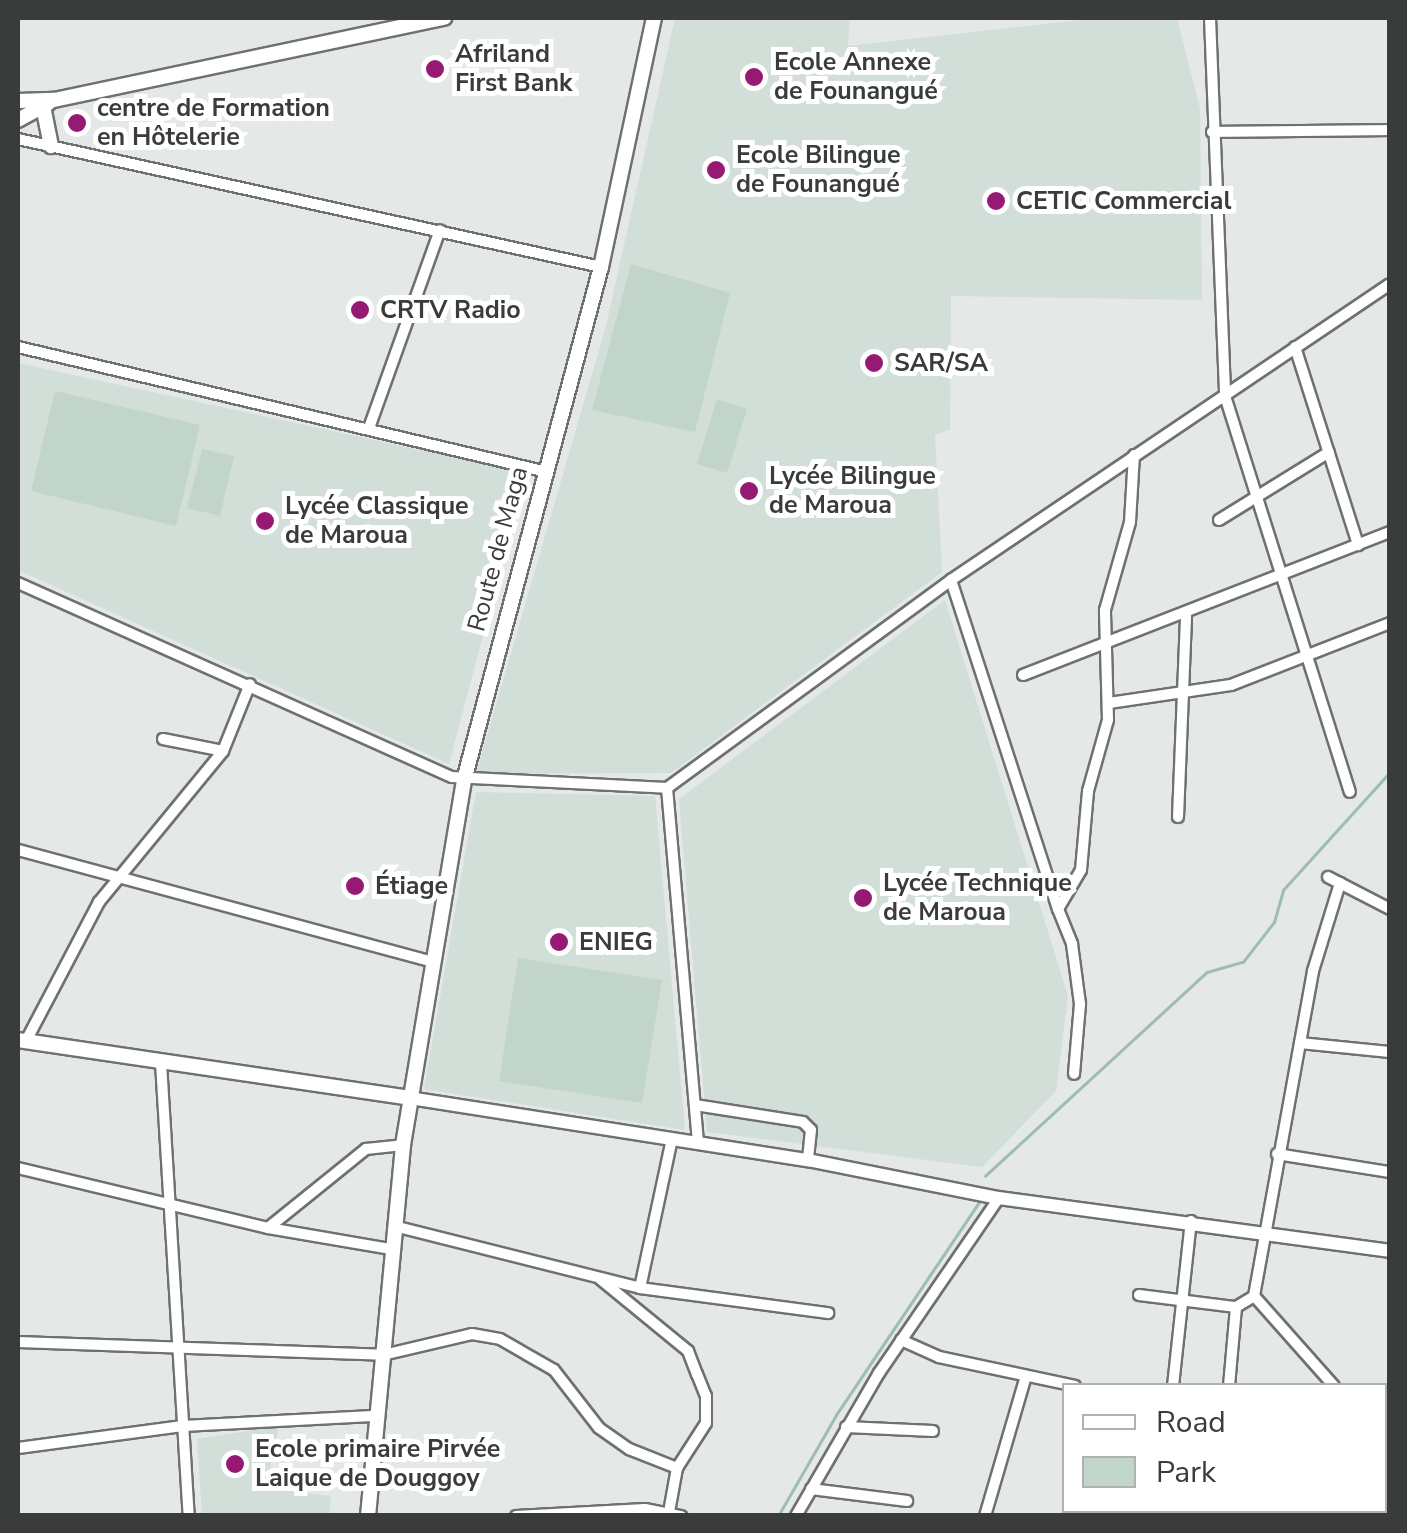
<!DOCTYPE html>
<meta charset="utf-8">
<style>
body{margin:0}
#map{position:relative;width:1407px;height:1533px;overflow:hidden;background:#e4e8e6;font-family:"Nunito Sans",sans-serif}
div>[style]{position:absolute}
.built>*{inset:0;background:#d2ded8}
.green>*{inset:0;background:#c2d5cb}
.stream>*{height:2.5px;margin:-1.25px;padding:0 1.25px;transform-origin:1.25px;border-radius:1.25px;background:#9fbdad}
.roads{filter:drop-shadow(2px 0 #6e716f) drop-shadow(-2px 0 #6e716f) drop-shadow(0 2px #6e716f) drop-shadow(0 -2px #6e716f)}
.minor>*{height:10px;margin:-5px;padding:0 5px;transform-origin:5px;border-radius:5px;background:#fff}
.tertiary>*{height:12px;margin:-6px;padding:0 6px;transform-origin:6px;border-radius:6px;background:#fff}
.secondary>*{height:14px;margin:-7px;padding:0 7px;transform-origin:7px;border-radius:7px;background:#fff}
.dots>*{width:28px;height:28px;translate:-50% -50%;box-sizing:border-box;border:5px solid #fff;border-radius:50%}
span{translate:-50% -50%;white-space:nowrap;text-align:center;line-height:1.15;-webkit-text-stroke:10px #fff;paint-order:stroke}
.poi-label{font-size:25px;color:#3a3b3b;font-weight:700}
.left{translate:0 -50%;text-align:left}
.street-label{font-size:25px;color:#3a3b3b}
.frame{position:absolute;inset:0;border:20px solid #3a3b3b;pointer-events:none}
.legend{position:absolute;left:1062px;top:1383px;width:325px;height:130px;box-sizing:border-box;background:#fff;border:2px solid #b0b1b1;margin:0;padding:12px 18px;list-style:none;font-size:30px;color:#3a3b3b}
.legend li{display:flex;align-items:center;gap:20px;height:50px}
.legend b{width:50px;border:2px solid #b0b1b1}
</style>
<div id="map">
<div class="built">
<div style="clip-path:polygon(675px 18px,850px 18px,848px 46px,1099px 18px,1177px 18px,1200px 109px,1202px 300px,951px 296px,950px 429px,935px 435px,942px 572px,671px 773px,476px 774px,606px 326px)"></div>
<div style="clip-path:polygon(18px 363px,526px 473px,449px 764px,18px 570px)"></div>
<div style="clip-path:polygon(945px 600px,1068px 996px,1056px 1091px,982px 1167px,707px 1132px,679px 799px)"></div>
<div style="clip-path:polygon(476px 792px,655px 796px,685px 1130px,424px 1089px)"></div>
<div style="clip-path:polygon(279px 1426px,266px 1488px,331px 1496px,329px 1515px,202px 1515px,197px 1439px)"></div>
</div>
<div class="green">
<div style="clip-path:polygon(631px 264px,730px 293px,695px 432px,592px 410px)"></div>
<div style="clip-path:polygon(55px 391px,200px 425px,176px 526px,31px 491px)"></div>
<div style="clip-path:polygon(717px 399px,747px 409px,727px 473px,697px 464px)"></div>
<div style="clip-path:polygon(202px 449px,234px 456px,220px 516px,187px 508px)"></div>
<div style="clip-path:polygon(518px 958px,662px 980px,642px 1103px,499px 1081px)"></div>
</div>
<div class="stream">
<div style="left:985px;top:1176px;width:301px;rotate:-42.6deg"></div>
<div style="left:1207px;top:972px;width:37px;rotate:-16deg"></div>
<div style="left:1243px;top:962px;width:51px;rotate:-52.2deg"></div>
<div style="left:1274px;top:922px;width:33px;rotate:-74deg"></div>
<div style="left:1283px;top:890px;width:159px;rotate:-47.8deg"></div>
<div style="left:778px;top:1516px;width:116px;rotate:-60.1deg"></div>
<div style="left:836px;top:1415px;width:258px;rotate:-56.1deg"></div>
</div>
<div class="roads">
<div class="minor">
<div style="left:1210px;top:18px;width:378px;rotate:87.7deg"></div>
<div style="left:1225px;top:396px;width:415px;rotate:72.5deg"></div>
<div style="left:1212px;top:132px;width:178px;rotate:-0.6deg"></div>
<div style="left:18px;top:139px;width:597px;rotate:12.38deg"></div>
<div style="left:18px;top:347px;width:539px;rotate:13.29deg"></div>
<div style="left:1295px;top:347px;width:208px;rotate:72.3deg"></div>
<div style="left:369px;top:428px;width:210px;rotate:-70.3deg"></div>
<div style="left:1219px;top:520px;width:129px;rotate:-31.7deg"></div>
<div style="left:951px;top:580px;width:346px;rotate:72deg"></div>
<div style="left:1058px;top:909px;width:45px;rotate:-59.5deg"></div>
<div style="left:1081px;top:870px;width:79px;rotate:-84.9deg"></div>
<div style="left:1088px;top:791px;width:74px;rotate:-74.3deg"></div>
<div style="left:1108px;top:720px;width:110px;rotate:-91.6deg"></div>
<div style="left:1105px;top:610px;width:91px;rotate:-74.1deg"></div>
<div style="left:1130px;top:522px;width:67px;rotate:-86.6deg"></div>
<div style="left:18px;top:583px;width:475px;rotate:24.1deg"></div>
<div style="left:452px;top:777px;width:215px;rotate:2.9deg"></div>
<div style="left:667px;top:788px;width:352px;rotate:-36.2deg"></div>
<div style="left:951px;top:580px;width:529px;rotate:-33.99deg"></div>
<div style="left:1023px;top:675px;width:394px;rotate:-21.3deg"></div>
<div style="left:1109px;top:703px;width:123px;rotate:-8.4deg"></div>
<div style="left:1231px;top:685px;width:171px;rotate:-21.3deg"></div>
<div style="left:163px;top:739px;width:61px;rotate:11.3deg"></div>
<div style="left:667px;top:788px;width:356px;rotate:85deg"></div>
<div style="left:1178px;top:817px;width:201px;rotate:-87.7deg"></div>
<div style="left:18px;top:850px;width:427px;rotate:15.1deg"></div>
<div style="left:1328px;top:877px;width:70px;rotate:27.3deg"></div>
<div style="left:1058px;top:909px;width:38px;rotate:68deg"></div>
<div style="left:1072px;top:944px;width:61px;rotate:82.4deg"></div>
<div style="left:1080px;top:1004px;width:70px;rotate:94.9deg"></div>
<div style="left:26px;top:1041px;width:157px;rotate:-62.3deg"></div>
<div style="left:99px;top:902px;width:195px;rotate:-50.6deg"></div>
<div style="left:223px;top:751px;width:72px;rotate:-68.1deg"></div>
<div style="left:1300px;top:1043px;width:90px;rotate:5.7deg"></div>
<div style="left:161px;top:1063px;width:454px;rotate:86.5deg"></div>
<div style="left:695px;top:1105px;width:109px;rotate:8.9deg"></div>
<div style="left:803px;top:1122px;width:11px;rotate:45deg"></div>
<div style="left:811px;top:1130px;width:30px;rotate:96deg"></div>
<div style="left:1277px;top:1154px;width:114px;rotate:9.1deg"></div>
<div style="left:18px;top:1168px;width:257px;rotate:13.5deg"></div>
<div style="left:268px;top:1228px;width:125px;rotate:9.7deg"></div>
<div style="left:394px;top:1226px;width:254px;rotate:14.1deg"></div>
<div style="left:640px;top:1288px;width:190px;rotate:7.6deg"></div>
<div style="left:268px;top:1228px;width:126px;rotate:-38.9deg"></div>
<div style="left:366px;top:1149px;width:37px;rotate:-6deg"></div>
<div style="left:600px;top:1279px;width:114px;rotate:39.3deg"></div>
<div style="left:688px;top:1351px;width:25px;rotate:69deg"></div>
<div style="left:697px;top:1374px;width:24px;rotate:68deg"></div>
<div style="left:706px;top:1396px;width:27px;rotate:90deg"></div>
<div style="left:706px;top:1423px;width:54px;rotate:122.8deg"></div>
<div style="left:640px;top:1288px;width:152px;rotate:-77.9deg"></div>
<div style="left:1139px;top:1295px;width:98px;rotate:7.1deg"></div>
<div style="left:1236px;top:1307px;width:21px;rotate:-31deg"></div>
<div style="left:901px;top:1340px;width:42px;rotate:24.1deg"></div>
<div style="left:939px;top:1357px;width:139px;rotate:12deg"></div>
<div style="left:18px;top:1342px;width:365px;rotate:2deg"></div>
<div style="left:383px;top:1355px;width:91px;rotate:-13.3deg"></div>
<div style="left:472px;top:1334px;width:28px;rotate:10deg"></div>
<div style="left:500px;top:1339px;width:62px;rotate:29.9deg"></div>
<div style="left:554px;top:1370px;width:73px;rotate:52.2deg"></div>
<div style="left:599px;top:1428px;width:37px;rotate:35deg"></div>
<div style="left:629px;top:1449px;width:52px;rotate:21.6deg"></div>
<div style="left:677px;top:1468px;width:45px;rotate:100.3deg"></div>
<div style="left:1173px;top:1386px;width:166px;rotate:-83.8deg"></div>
<div style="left:1229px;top:1386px;width:79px;rotate:-84.9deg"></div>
<div style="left:1334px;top:1386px;width:120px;rotate:-131.6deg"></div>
<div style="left:1254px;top:1296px;width:330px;rotate:-79.7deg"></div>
<div style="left:1313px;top:971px;width:92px;rotate:-72.9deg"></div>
<div style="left:846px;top:1427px;width:87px;rotate:2.6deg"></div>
<div style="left:1384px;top:1435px;width:6px;rotate:9deg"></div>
<div style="left:18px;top:1448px;width:166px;rotate:-7.6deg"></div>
<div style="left:183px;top:1426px;width:194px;rotate:-3deg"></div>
<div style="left:811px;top:1489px;width:97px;rotate:7.1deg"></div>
<div style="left:1384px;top:1498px;width:6px;rotate:9deg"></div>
<div style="left:1185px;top:1510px;width:6px;rotate:90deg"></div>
<div style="left:1232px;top:1510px;width:7px;rotate:56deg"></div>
<div style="left:516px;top:1516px;width:129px;rotate:-3.1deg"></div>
<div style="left:645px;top:1509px;width:37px;rotate:11deg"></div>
<div style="left:796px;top:1516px;width:165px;rotate:-59.9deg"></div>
<div style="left:879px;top:1373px;width:212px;rotate:-55.6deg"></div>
<div style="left:985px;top:1516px;width:146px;rotate:-73.7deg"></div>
<div style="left:1115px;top:1516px;width:6px;rotate:-81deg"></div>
</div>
<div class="tertiary">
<div style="left:410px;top:1098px;width:403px;rotate:8.9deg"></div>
<div style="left:808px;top:1160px;width:195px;rotate:11.3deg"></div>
<div style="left:999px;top:1198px;width:395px;rotate:7.7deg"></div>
</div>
<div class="secondary">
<div style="left:18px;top:101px;width:36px;rotate:-2deg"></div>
<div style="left:54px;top:100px;width:399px;rotate:-11.9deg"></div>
<div style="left:43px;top:106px;width:41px;rotate:78.7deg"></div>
<div style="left:18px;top:120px;width:35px;rotate:-29deg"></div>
<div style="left:18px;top:1040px;width:396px;rotate:8.4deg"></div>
<div style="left:368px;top:1516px;width:373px;rotate:-84.6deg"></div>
<div style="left:403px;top:1145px;width:370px;rotate:-80.5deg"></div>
<div style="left:464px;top:780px;width:531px;rotate:-75.05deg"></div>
<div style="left:601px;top:267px;width:255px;rotate:-78deg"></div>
</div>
</div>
<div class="dots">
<div style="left:435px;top:69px;background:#961a74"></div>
<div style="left:754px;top:77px;background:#961a74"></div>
<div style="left:77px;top:123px;background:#961a74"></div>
<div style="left:716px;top:170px;background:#961a74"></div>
<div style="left:996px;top:201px;background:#961a74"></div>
<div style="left:360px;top:310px;background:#961a74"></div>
<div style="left:874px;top:363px;background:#961a74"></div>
<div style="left:749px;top:491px;background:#961a74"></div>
<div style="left:265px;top:521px;background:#961a74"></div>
<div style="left:355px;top:886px;background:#961a74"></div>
<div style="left:863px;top:898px;background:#961a74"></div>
<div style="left:559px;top:942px;background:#961a74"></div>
<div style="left:235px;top:1464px;background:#961a74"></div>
</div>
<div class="poi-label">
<span class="left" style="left:455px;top:69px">Afriland<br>First Bank</span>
<span class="left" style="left:774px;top:77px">Ecole Annexe<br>de Founangué</span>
<span class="left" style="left:97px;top:123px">centre de Formation<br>en Hôtelerie</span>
<span class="left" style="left:736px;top:170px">Ecole Bilingue<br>de Founangué</span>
<span class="left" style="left:1016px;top:201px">CETIC Commercial</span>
<span class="left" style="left:380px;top:310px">CRTV Radio</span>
<span class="left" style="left:894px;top:363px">SAR/SA</span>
<span class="left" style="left:769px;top:491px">Lycée Bilingue<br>de Maroua</span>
<span class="left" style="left:285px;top:521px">Lycée Classique<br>de Maroua</span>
<span class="left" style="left:883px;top:898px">Lycée Technique<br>de Maroua</span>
<span class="left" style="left:375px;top:886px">Étiage</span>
<span class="left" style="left:579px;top:942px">ENIEG</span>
<span class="left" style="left:255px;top:1464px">Ecole primaire Pirvée<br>Laique de Douggoy</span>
</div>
<div class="street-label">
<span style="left:498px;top:549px;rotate:-75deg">Route de Maga</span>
</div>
<div class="frame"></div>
<ul class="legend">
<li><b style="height:12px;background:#fff"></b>Road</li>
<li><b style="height:28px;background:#c2d5cb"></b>Park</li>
</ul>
</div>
